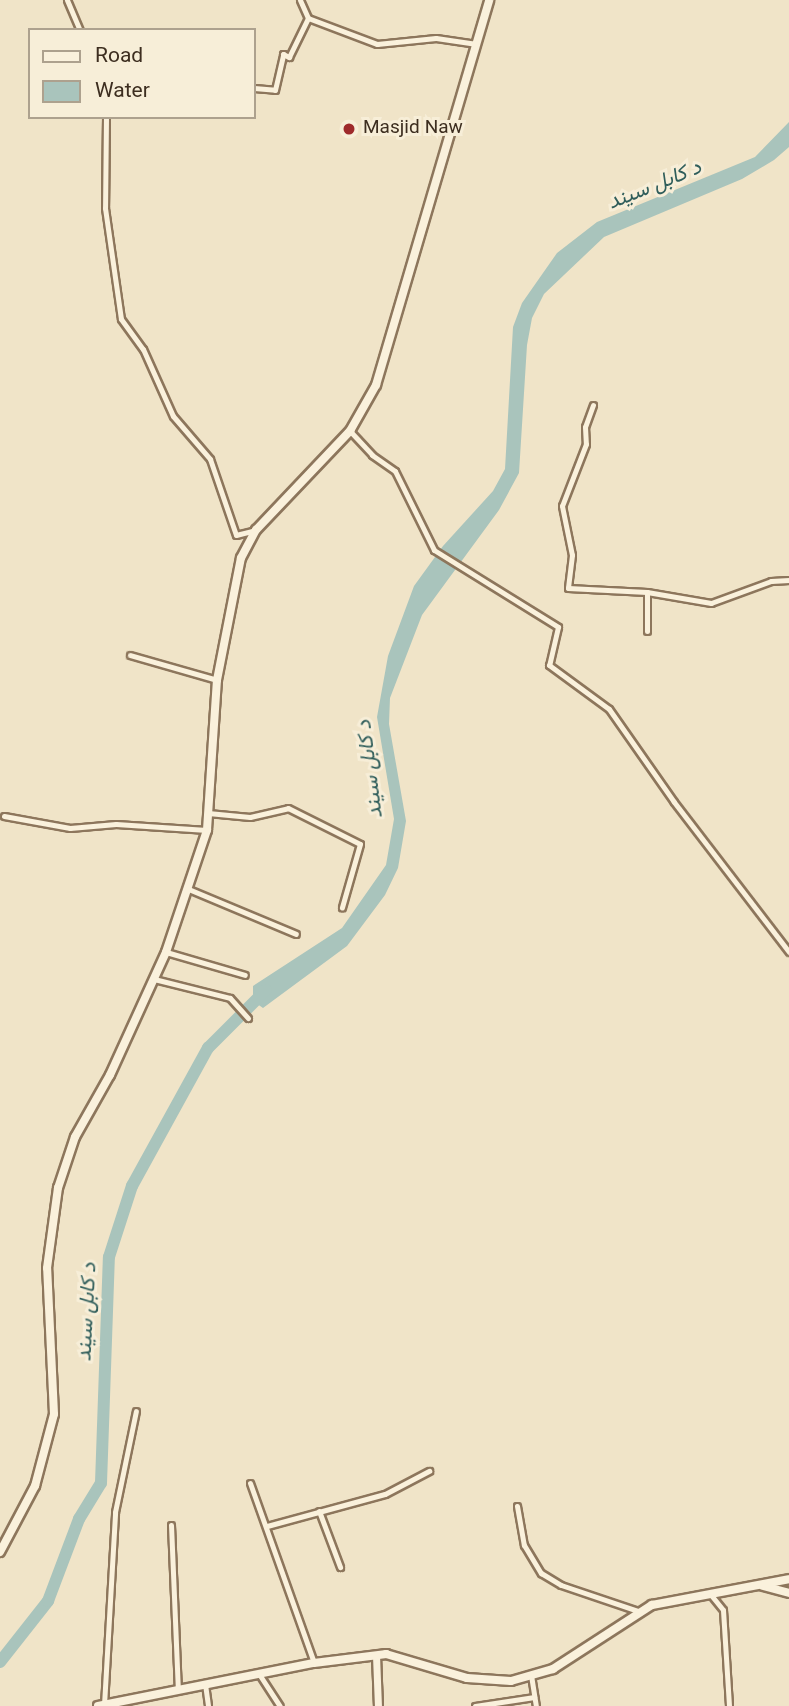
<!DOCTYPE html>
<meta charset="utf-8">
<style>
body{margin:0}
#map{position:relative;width:789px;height:1706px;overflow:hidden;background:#f0e4c8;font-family:Georgia,Vazirmatn,serif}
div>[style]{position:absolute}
.water>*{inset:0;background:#a9c4bc}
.river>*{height:12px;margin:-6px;padding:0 6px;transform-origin:6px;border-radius:6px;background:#a9c4bc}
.roads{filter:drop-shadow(2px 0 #8d765c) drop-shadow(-2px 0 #8d765c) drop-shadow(0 2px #8d765c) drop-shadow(0 -2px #8d765c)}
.minor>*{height:5px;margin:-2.5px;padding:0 2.5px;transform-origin:2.5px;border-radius:2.5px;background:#faf1dc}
.tertiary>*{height:7px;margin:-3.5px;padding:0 3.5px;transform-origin:3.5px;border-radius:3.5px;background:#faf1dc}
.secondary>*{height:8px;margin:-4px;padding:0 4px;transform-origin:4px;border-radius:4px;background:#faf1dc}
.dots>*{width:19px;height:19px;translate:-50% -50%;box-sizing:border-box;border:4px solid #f7eed8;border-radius:50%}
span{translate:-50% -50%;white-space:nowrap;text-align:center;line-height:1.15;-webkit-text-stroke:6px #f7eed8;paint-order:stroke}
.poi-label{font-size:19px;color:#3d2e20}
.left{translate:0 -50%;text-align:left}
.water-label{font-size:21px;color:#2f5d5a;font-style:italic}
.legend{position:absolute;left:28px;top:28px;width:228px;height:91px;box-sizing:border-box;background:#f7eed8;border:2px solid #ada18e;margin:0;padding:9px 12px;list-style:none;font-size:21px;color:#3d2e20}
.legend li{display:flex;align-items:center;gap:14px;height:35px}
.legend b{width:35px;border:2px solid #ada18e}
</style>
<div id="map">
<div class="water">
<div style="clip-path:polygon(789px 122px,789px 147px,774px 160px,742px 179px,604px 237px,544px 294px,532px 318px,527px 345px,519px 473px,499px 510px,422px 615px,390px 698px,389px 724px,406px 821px,398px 868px,385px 895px,347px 946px,263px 1008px,253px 1001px,253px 986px,342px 928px,386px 865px,394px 819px,377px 717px,388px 656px,414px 586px,443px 546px,493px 491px,505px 469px,513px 327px,522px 303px,557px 253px,597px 222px,755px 157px)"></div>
</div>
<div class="river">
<div style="left:0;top:1662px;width:78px;rotate:-51.8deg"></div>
<div style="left:48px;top:1601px;width:88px;rotate:-69.3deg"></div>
<div style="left:79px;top:1519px;width:42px;rotate:-58.6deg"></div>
<div style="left:101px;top:1483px;width:226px;rotate:-88deg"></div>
<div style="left:109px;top:1257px;width:75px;rotate:-72.1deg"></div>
<div style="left:132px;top:1186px;width:158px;rotate:-61.2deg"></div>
<div style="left:208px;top:1048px;width:82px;rotate:-45deg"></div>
</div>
<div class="roads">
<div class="minor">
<div style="left:67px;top:0;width:33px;rotate:67deg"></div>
<div style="left:300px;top:0;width:20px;rotate:66deg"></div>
<div style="left:308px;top:18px;width:74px;rotate:20.6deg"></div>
<div style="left:377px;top:44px;width:59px;rotate:-5.8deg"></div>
<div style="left:436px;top:38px;width:41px;rotate:8.3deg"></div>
<div style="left:254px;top:88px;width:21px;rotate:5deg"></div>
<div style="left:275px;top:90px;width:37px;rotate:-77deg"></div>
<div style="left:283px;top:54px;width:7px;rotate:27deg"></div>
<div style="left:289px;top:57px;width:43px;rotate:-64deg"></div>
<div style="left:106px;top:117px;width:91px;rotate:90.6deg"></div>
<div style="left:105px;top:208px;width:112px;rotate:81.8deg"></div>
<div style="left:121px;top:319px;width:37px;rotate:54deg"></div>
<div style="left:143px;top:349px;width:73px;rotate:65.9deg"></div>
<div style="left:173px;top:416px;width:57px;rotate:49.3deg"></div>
<div style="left:210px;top:459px;width:80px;rotate:71.1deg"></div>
<div style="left:236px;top:535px;width:21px;rotate:-14deg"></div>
<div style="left:593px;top:405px;width:23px;rotate:110deg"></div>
<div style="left:585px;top:427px;width:17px;rotate:87deg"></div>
<div style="left:586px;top:444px;width:66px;rotate:111.2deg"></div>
<div style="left:562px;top:506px;width:50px;rotate:78.5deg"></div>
<div style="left:572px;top:555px;width:33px;rotate:97deg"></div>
<div style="left:568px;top:588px;width:79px;rotate:2.9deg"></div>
<div style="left:647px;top:592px;width:65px;rotate:9.8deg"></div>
<div style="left:711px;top:603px;width:64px;rotate:-20.1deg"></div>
<div style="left:771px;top:581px;width:18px;rotate:-3deg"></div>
<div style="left:350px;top:431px;width:33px;rotate:47deg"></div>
<div style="left:372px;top:455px;width:28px;rotate:35deg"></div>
<div style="left:395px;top:471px;width:88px;rotate:63.7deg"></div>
<div style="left:434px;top:550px;width:146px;rotate:31.8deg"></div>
<div style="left:558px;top:627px;width:39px;rotate:103deg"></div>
<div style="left:549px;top:665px;width:74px;rotate:36.3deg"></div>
<div style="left:609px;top:709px;width:113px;rotate:55deg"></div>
<div style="left:674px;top:802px;width:189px;rotate:52.5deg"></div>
<div style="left:647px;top:592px;width:39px;rotate:90deg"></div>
<div style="left:130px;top:655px;width:91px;rotate:16deg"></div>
<div style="left:208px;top:813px;width:42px;rotate:5.4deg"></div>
<div style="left:250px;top:817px;width:39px;rotate:-13deg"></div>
<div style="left:288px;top:808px;width:80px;rotate:26.6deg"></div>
<div style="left:360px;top:844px;width:66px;rotate:105.9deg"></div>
<div style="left:4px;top:816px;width:67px;rotate:10.3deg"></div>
<div style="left:70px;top:828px;width:46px;rotate:-5deg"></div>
<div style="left:116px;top:824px;width:91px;rotate:3.8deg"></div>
<div style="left:186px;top:888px;width:119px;rotate:22.7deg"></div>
<div style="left:166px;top:952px;width:82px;rotate:16.2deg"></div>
<div style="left:154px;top:979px;width:78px;rotate:14deg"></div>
<div style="left:230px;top:998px;width:27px;rotate:48deg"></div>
<div style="left:250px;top:1483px;width:191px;rotate:70.4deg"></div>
<div style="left:517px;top:1506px;width:40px;rotate:80deg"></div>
<div style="left:524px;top:1545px;width:33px;rotate:59deg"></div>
<div style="left:541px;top:1573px;width:23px;rotate:31deg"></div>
<div style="left:561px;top:1585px;width:84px;rotate:18.6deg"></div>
<div style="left:319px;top:1511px;width:60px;rotate:69.4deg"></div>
<div style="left:171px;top:1525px;width:165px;rotate:87.6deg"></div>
<div style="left:267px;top:1526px;width:122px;rotate:-15.2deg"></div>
<div style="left:385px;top:1494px;width:50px;rotate:-27.6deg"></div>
<div style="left:711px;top:1595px;width:19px;rotate:51deg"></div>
<div style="left:723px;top:1610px;width:96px;rotate:86.4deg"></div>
<div style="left:259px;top:1674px;width:38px;rotate:57deg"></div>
<div style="left:531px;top:1675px;width:31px;rotate:81deg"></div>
<div style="left:205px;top:1684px;width:22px;rotate:82deg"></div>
<div style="left:104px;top:1705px;width:193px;rotate:-86.7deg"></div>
<div style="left:115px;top:1512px;width:103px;rotate:-78.3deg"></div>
<div style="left:475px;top:1706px;width:60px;rotate:-8.7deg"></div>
</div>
<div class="tertiary">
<div style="left:376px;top:1655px;width:51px;rotate:87.8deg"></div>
</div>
<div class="secondary">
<div style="left:0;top:1552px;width:75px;rotate:-62.1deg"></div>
<div style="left:35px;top:1486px;width:74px;rotate:-75.2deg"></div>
<div style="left:54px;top:1414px;width:146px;rotate:-92.7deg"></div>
<div style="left:47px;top:1268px;width:81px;rotate:-82.2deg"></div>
<div style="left:58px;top:1188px;width:54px;rotate:-71.6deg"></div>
<div style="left:75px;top:1137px;width:71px;rotate:-60.6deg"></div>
<div style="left:110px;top:1075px;width:135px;rotate:-65.5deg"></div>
<div style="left:166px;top:952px;width:129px;rotate:-71.4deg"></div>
<div style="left:207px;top:830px;width:150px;rotate:-86.2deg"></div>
<div style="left:217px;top:680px;width:124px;rotate:-78.9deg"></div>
<div style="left:241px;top:558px;width:32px;rotate:-62deg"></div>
<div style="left:256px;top:530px;width:137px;rotate:-46.5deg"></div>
<div style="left:350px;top:431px;width:53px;rotate:-60.5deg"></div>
<div style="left:376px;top:385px;width:401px;rotate:-73.6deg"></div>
<div style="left:763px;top:1586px;width:27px;rotate:15deg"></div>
<div style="left:98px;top:1706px;width:220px;rotate:-11.3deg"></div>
<div style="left:314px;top:1663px;width:73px;rotate:-7.1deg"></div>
<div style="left:386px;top:1654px;width:84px;rotate:16.5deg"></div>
<div style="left:467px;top:1678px;width:44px;rotate:3.9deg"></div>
<div style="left:511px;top:1681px;width:44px;rotate:-15.9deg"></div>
<div style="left:553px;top:1669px;width:118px;rotate:-32.9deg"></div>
<div style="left:652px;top:1605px;width:139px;rotate:-10.7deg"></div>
</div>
</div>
<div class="dots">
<div style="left:349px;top:129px;background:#9e2a2b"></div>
</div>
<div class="poi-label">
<span class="left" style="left:363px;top:129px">Masjid Naw</span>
</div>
<div class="water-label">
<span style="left:655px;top:186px;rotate:-22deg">د کابل سيند</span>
<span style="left:371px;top:769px;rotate:-97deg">د کابل سيند</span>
<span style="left:88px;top:1312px;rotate:-87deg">د کابل سيند</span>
</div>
<ul class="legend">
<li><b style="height:9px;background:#faf1dc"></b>Road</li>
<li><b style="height:19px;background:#a9c4bc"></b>Water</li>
</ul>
</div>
